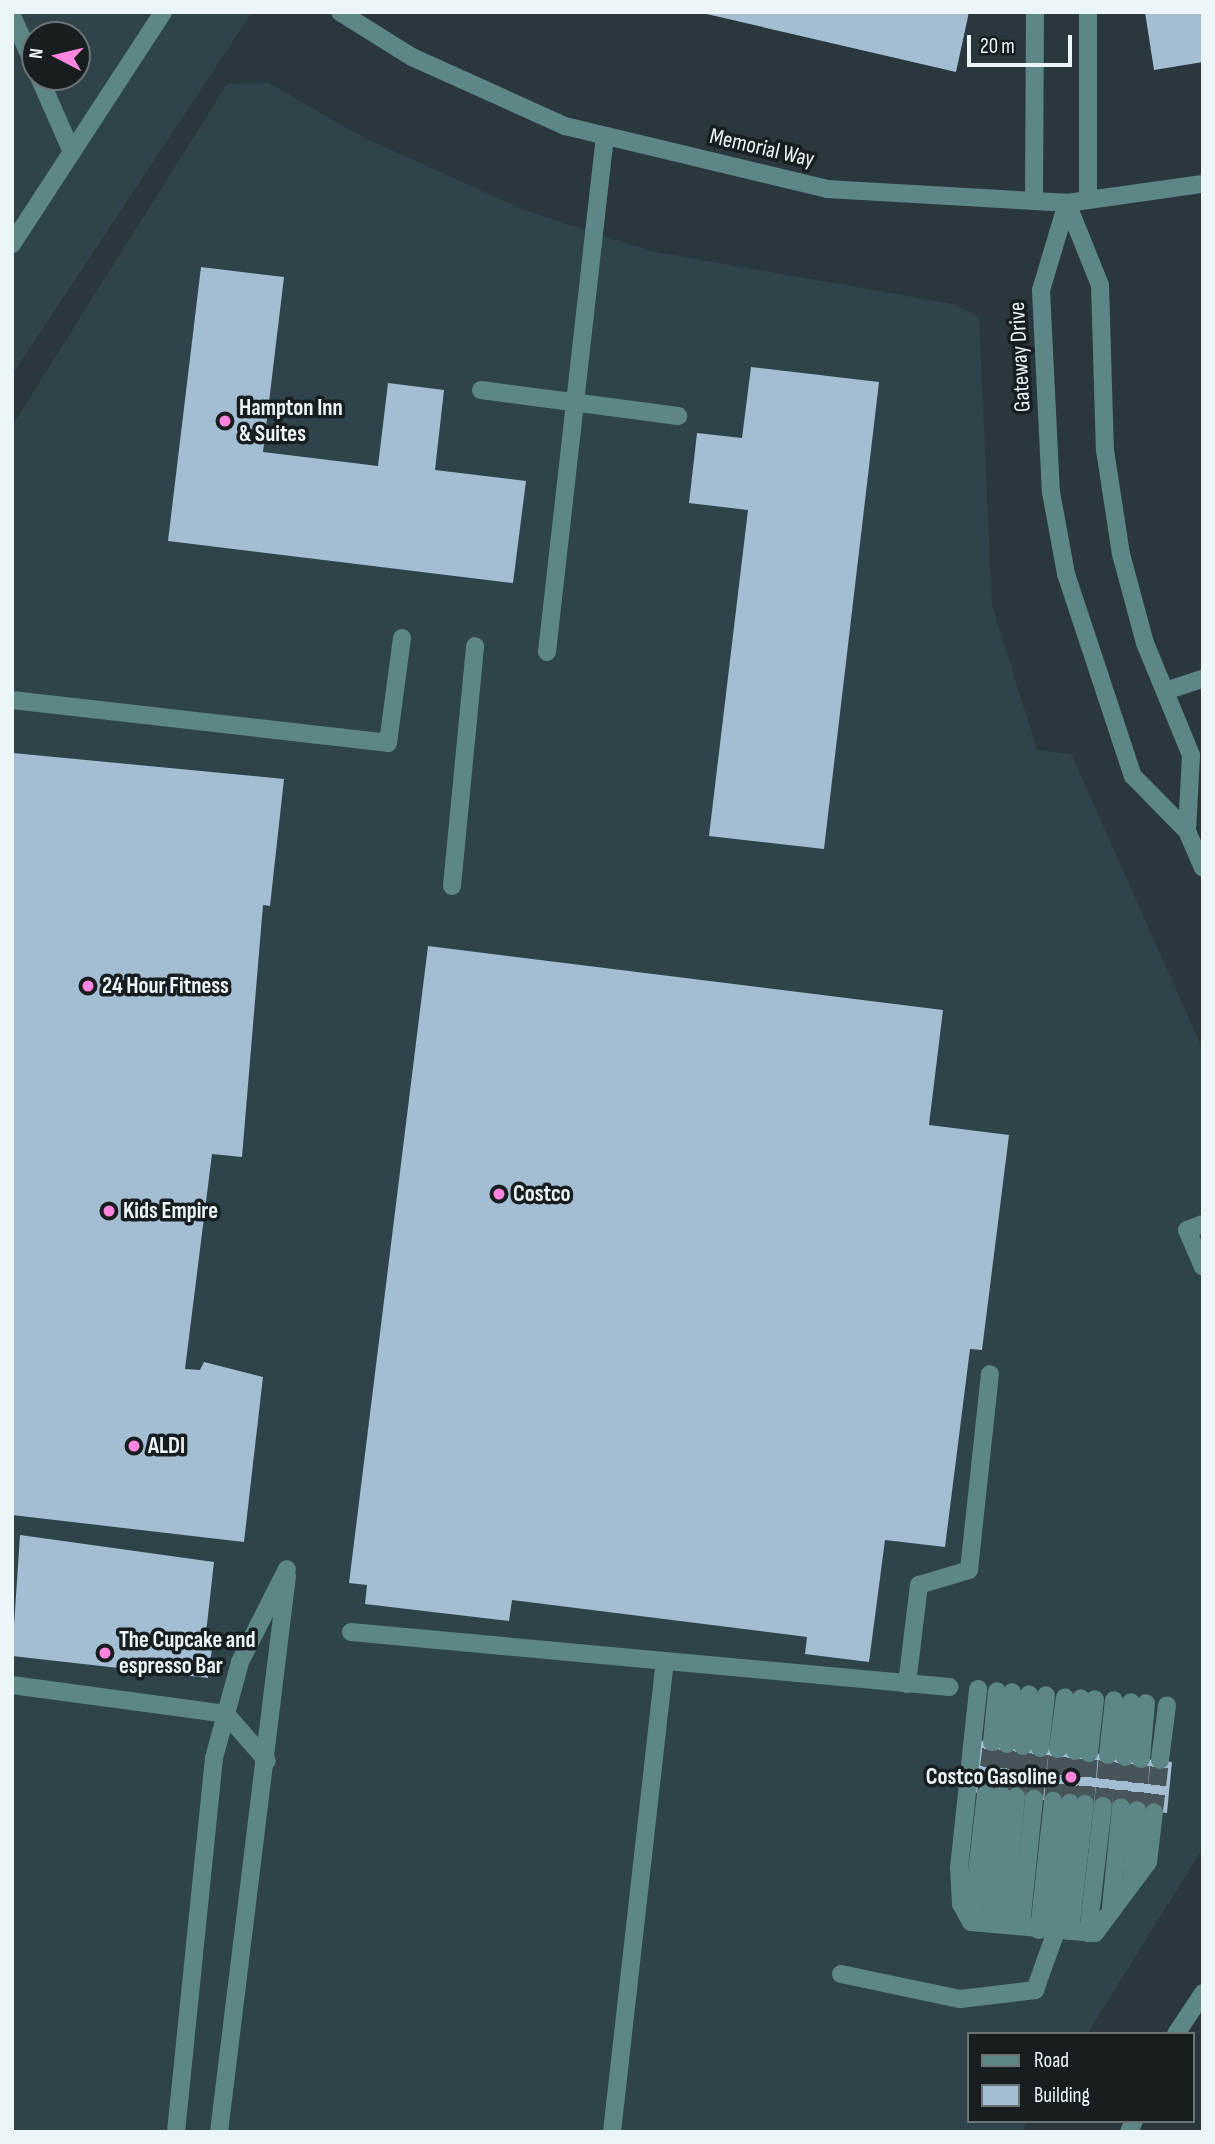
<!DOCTYPE html>
<style>
body{margin:0}
#map{position:relative;width:1215px;height:2144px;overflow:hidden;background:#2a383d;font-family:"Sofia Sans Condensed",sans-serif}
div>[style]{position:absolute}
.built>*{inset:0;background:#2e444a}
.building>*{inset:0;background:#a3bed3}
.minor-tunnel>*{height:18px;margin-top:-9px;transform-origin:0;background:repeating-linear-gradient(90deg,#475459 0 18px,transparent 0 27px)}
.minor>*{height:18px;margin:-9px;padding:0 9px;transform-origin:9px;border-radius:9px;background:#5d8786}
.dots>*{width:19px;height:19px;translate:-50% -50%;box-sizing:border-box;border:4px solid #181e20;border-radius:50%}
span{translate:-50% -50%;white-space:nowrap;text-align:center;line-height:1.15;-webkit-text-stroke:7px #181e20;paint-order:stroke}
.street-label{font-size:23px;color:#ecf5f7}
.poi-label{font-size:23px;color:#ecf5f7;font-weight:700}
.left{translate:0 -50%;text-align:left}
.right{translate:-100% -50%;text-align:right}
.frame{position:absolute;inset:0;border:14px solid #ecf5f7;pointer-events:none}
.legend{position:absolute;left:967px;top:2032px;width:228px;height:91px;box-sizing:border-box;background:#181e20;border:2px solid #6d7476;margin:0;padding:9px 12px;list-style:none;font-size:21px;color:#ecf5f7}
.legend li{display:flex;align-items:center;gap:14px;height:35px}
.legend b{width:35px;border:2px solid #6d7476}
.north{position:absolute;left:21px;top:21px;width:70px;height:70px;box-sizing:border-box;background:#181e20;border:2px solid #6d7476;border-radius:50%;rotate:277deg;font-size:19px;font-weight:700;line-height:28px;text-align:center;color:#ecf5f7}
.north::after{content:'';display:block;margin:auto;width:24px;height:32px;background:#ff85df;clip-path:polygon(50% 0,100% 100%,50% 72%,0 100%)}
.scale{position:absolute;left:967px;top:35px;width:105px;height:32px;box-sizing:border-box;border:4px solid #ecf5f7;border-top:0;padding-left:9px;font-size:21px;line-height:24px;white-space:nowrap;color:#ecf5f7;-webkit-text-stroke:5px #181e20;paint-order:stroke}
</style>
<div id="map">
<div class="built">
<div style="clip-path:polygon(evenodd,12px 12px,252px 12px,12px 375px,12px 12px,35px 35px,77px 35px,77px 77px,35px 77px,35px 35px)"></div>
<div style="clip-path:polygon(269px 83px,362px 137px,527px 211px,650px 251px,953px 304px,979px 317px,992px 605px,1037px 750px,1071px 754px,1203px 1050px,1203px 1848px,1087px 2034px,968px 2034px,968px 2121px,1026px 2121px,1023px 2132px,12px 2132px,12px 426px,227px 84px)"></div>
</div>
<div class="building">
<div style="clip-path:polygon(698px 12px,969px 12px,956px 72px)"></div>
<div style="clip-path:polygon(1145px 12px,1203px 12px,1203px 62px,1154px 70px)"></div>
<div style="clip-path:polygon(201px 267px,284px 277px,263px 452px,378px 466px,388px 383px,444px 390px,435px 470px,526px 481px,513px 583px,168px 541px)"></div>
<div style="clip-path:polygon(751px 367px,879px 382px,824px 849px,709px 836px,748px 510px,689px 503px,697px 433px,742px 438px)"></div>
<div style="clip-path:polygon(13px 753px,284px 779px,270px 906px,263px 905px,242px 1157px,212px 1154px,185px 1369px,200px 1370px,204px 1362px,263px 1377px,244px 1542px,12px 1515px)"></div>
<div style="clip-path:polygon(428px 946px,943px 1010px,929px 1125px,1009px 1135px,982px 1350px,970px 1349px,945px 1547px,885px 1540px,869px 1662px,805px 1654px,807px 1637px,512px 1600px,509px 1621px,365px 1604px,367px 1585px,349px 1583px)"></div>
<div style="clip-path:polygon(20px 1535px,214px 1562px,206px 1633px,214px 1634px,208px 1678px,12px 1656px)"></div>
<div style="clip-path:polygon(976px 1740px,1172px 1762px,1167px 1813px,970px 1792px)"></div>
</div>
<div class="minor-tunnel">
<div style="left:986px;top:1794px;width:52px;rotate:-83.4deg"></div>
<div style="left:1001px;top:1795px;width:51px;rotate:-83.3deg"></div>
<div style="left:1016px;top:1797px;width:51px;rotate:-82.2deg"></div>
<div style="left:1034px;top:1799px;width:51px;rotate:-83.3deg"></div>
<div style="left:1053px;top:1801px;width:52px;rotate:-84.5deg"></div>
<div style="left:1070px;top:1803px;width:52px;rotate:-84.5deg"></div>
<div style="left:1085px;top:1804px;width:51px;rotate:-85.5deg"></div>
<div style="left:1103px;top:1806px;width:51px;rotate:-84.4deg"></div>
<div style="left:1121px;top:1808px;width:51px;rotate:-85.5deg"></div>
<div style="left:1137px;top:1810px;width:51px;rotate:-85.5deg"></div>
<div style="left:1154px;top:1812px;width:52px;rotate:-83.4deg"></div>
</div>
<div class="minor">
<div style="left:340px;top:12px;width:85px;rotate:32deg"></div>
<div style="left:412px;top:57px;width:168px;rotate:24.3deg"></div>
<div style="left:565px;top:126px;width:269px;rotate:13.5deg"></div>
<div style="left:827px;top:189px;width:240px;rotate:3.3deg"></div>
<div style="left:1067px;top:203px;width:137px;rotate:-8deg"></div>
<div style="left:1088px;top:12px;width:188px;rotate:90deg"></div>
<div style="left:12px;top:16px;width:56px;rotate:65.7deg"></div>
<div style="left:39px;top:77px;width:82px;rotate:66.3deg"></div>
<div style="left:1034px;top:201px;width:189px;rotate:-89.7deg"></div>
<div style="left:1067px;top:203px;width:91px;rotate:106.6deg"></div>
<div style="left:1041px;top:290px;width:202px;rotate:87.2deg"></div>
<div style="left:1051px;top:492px;width:83px;rotate:79.6deg"></div>
<div style="left:1066px;top:574px;width:213px;rotate:71.7deg"></div>
<div style="left:1133px;top:776px;width:77px;rotate:45.5deg"></div>
<div style="left:1187px;top:831px;width:40px;rotate:66.6deg"></div>
<div style="left:1067px;top:203px;width:88px;rotate:68.1deg"></div>
<div style="left:1100px;top:285px;width:165px;rotate:88.3deg"></div>
<div style="left:1105px;top:450px;width:105px;rotate:81.3deg"></div>
<div style="left:1121px;top:554px;width:92px;rotate:74.9deg"></div>
<div style="left:1145px;top:643px;width:121px;rotate:67.7deg"></div>
<div style="left:1191px;top:755px;width:76px;rotate:93deg"></div>
<div style="left:12px;top:244px;width:277px;rotate:-56.9deg"></div>
<div style="left:481px;top:390px;width:199px;rotate:7.5deg"></div>
<div style="left:547px;top:652px;width:519px;rotate:-83.59deg"></div>
<div style="left:1165px;top:691px;width:40px;rotate:-18deg"></div>
<div style="left:12px;top:700px;width:378px;rotate:6.5deg"></div>
<div style="left:388px;top:743px;width:106px;rotate:-82.4deg"></div>
<div style="left:452px;top:886px;width:241px;rotate:-84.5deg"></div>
<div style="left:1203px;top:1224px;width:17px;rotate:159deg"></div>
<div style="left:1187px;top:1230px;width:40px;rotate:66.6deg"></div>
<div style="left:351px;top:1632px;width:601px;rotate:5.25deg"></div>
<div style="left:907px;top:1684px;width:100px;rotate:-83.1deg"></div>
<div style="left:919px;top:1585px;width:52px;rotate:-16.7deg"></div>
<div style="left:969px;top:1570px;width:197px;rotate:-83.9deg"></div>
<div style="left:12px;top:1685px;width:216px;rotate:7.7deg"></div>
<div style="left:226px;top:1714px;width:62px;rotate:48.9deg"></div>
<div style="left:992px;top:1742px;width:51px;rotate:-84.4deg"></div>
<div style="left:1007px;top:1744px;width:52px;rotate:-84.5deg"></div>
<div style="left:1023px;top:1746px;width:52px;rotate:-83.4deg"></div>
<div style="left:1040px;top:1748px;width:53px;rotate:-83.5deg"></div>
<div style="left:1058px;top:1749px;width:52px;rotate:-82.3deg"></div>
<div style="left:1075px;top:1751px;width:53px;rotate:-83.5deg"></div>
<div style="left:1089px;top:1753px;width:54px;rotate:-83.7deg"></div>
<div style="left:1108px;top:1755px;width:55px;rotate:-83.8deg"></div>
<div style="left:1125px;top:1757px;width:55px;rotate:-83.8deg"></div>
<div style="left:1141px;top:1759px;width:56px;rotate:-84.9deg"></div>
<div style="left:1160px;top:1760px;width:55px;rotate:-82.7deg"></div>
<div style="left:1132px;top:1879px;width:69px;rotate:-85.9deg"></div>
<div style="left:1111px;top:1907px;width:100px;rotate:-84.2deg"></div>
<div style="left:971px;top:1922px;width:124px;rotate:5.1deg"></div>
<div style="left:1095px;top:1933px;width:89px;rotate:-53.3deg"></div>
<div style="left:1148px;top:1862px;width:50px;rotate:-83.2deg"></div>
<div style="left:971px;top:1922px;width:21px;rotate:-119deg"></div>
<div style="left:961px;top:1904px;width:36px;rotate:-93deg"></div>
<div style="left:959px;top:1868px;width:180px;rotate:-83.9deg"></div>
<div style="left:971px;top:1922px;width:129px;rotate:-83.3deg"></div>
<div style="left:989px;top:1923px;width:129px;rotate:-84.6deg"></div>
<div style="left:1004px;top:1924px;width:128px;rotate:-84.6deg"></div>
<div style="left:1021px;top:1925px;width:127px;rotate:-84.1deg"></div>
<div style="left:1039px;top:1930px;width:130px;rotate:-83.8deg"></div>
<div style="left:1070px;top:1931px;width:128px;rotate:-83.3deg"></div>
<div style="left:1088px;top:1933px;width:128px;rotate:-83.3deg"></div>
<div style="left:841px;top:1974px;width:122px;rotate:11.9deg"></div>
<div style="left:960px;top:1999px;width:76px;rotate:-6.8deg"></div>
<div style="left:1035px;top:1990px;width:59px;rotate:-70.3deg"></div>
<div style="left:1055px;top:1934px;width:132px;rotate:-83.5deg"></div>
<div style="left:1176px;top:2034px;width:49px;rotate:-56.6deg"></div>
<div style="left:176px;top:2132px;width:376px;rotate:-84.2deg"></div>
<div style="left:214px;top:1758px;width:99px;rotate:-74.8deg"></div>
<div style="left:240px;top:1662px;width:104px;rotate:-63.2deg"></div>
<div style="left:219px;top:2132px;width:560px;rotate:-83.03deg"></div>
<div style="left:612px;top:2132px;width:469px;rotate:-83.6deg"></div>
<div style="left:1129px;top:2132px;width:12px;rotate:-66deg"></div>
</div>
<div class="dots">
<div style="left:225px;top:421px;background:#ff85df"></div>
<div style="left:88px;top:986px;background:#ff85df"></div>
<div style="left:499px;top:1194px;background:#ff85df"></div>
<div style="left:109px;top:1211px;background:#ff85df"></div>
<div style="left:134px;top:1446px;background:#ff85df"></div>
<div style="left:105px;top:1653px;background:#ff85df"></div>
<div style="left:1071px;top:1777px;background:#ff85df"></div>
</div>
<div class="street-label">
<span style="left:762px;top:148px;rotate:13deg">Memorial Way</span>
<span style="left:1020px;top:357px;rotate:-93deg">Gateway Drive</span>
</div>
<div class="poi-label">
<span class="left" style="left:239px;top:421px">Hampton Inn<br>&amp; Suites</span>
<span class="left" style="left:102px;top:986px">24 Hour Fitness</span>
<span class="left" style="left:513px;top:1194px">Costco</span>
<span class="left" style="left:123px;top:1211px">Kids Empire</span>
<span class="left" style="left:148px;top:1446px">ALDI</span>
<span class="left" style="left:119px;top:1653px">The Cupcake and<br>espresso Bar</span>
<span class="right" style="left:1057px;top:1777px">Costco Gasoline</span>
</div>
<div class="frame"></div>
<ul class="legend">
<li><b style="height:9px;background:#5d8786"></b>Road</li>
<li><b style="height:19px;background:#a3bed3"></b>Building</li>
</ul>
<div class="north">N</div>
<div class="scale">20 m</div>
</div>
